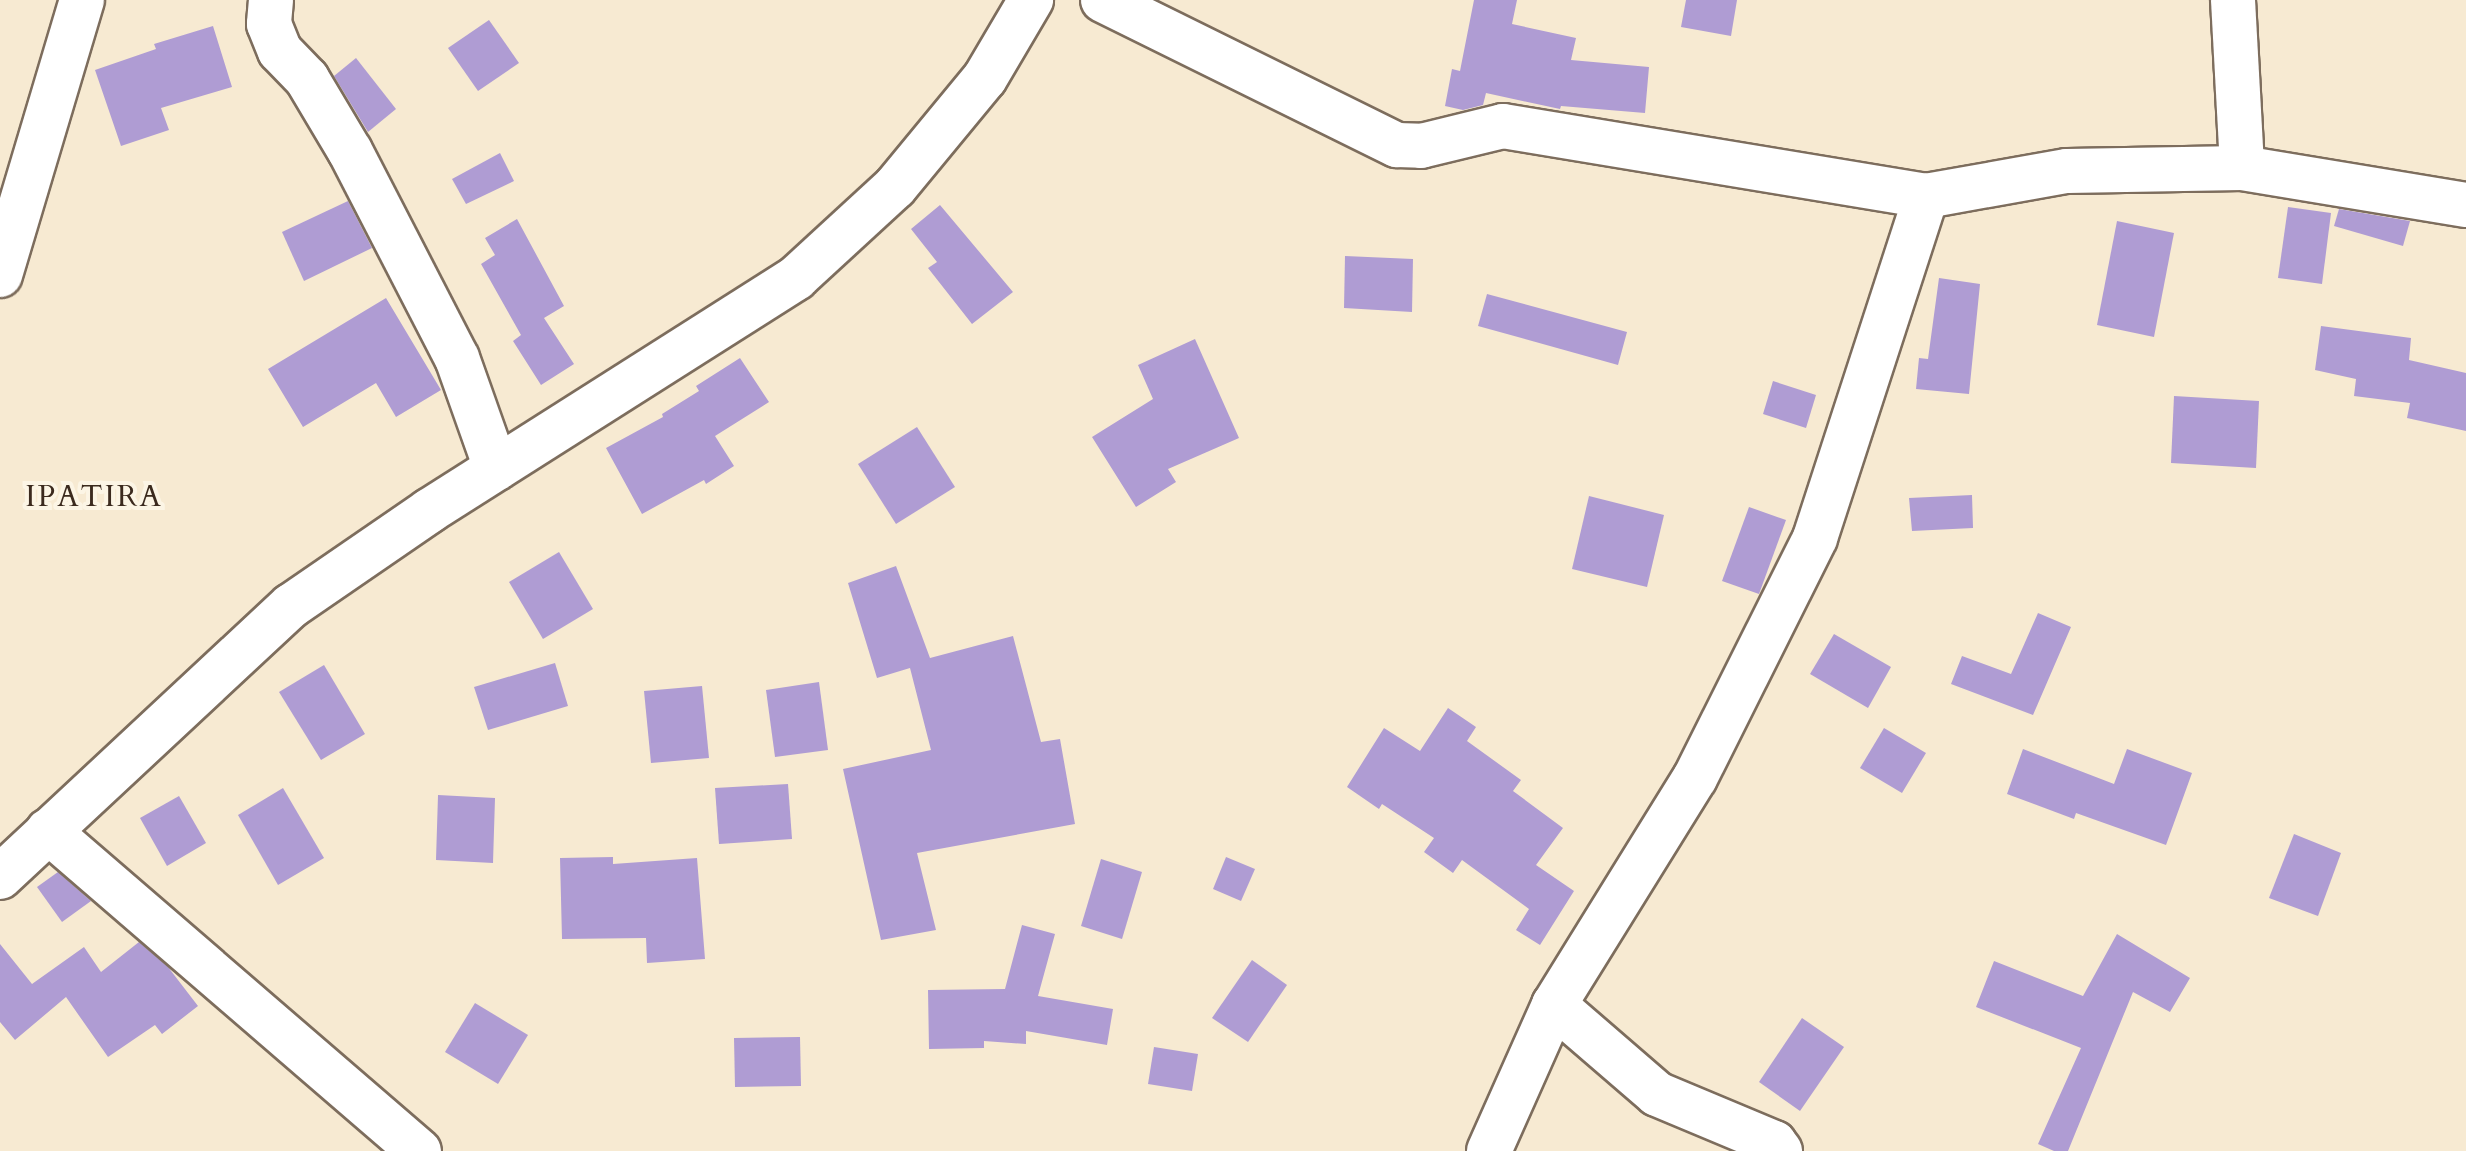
<!DOCTYPE html>
<style>
body{margin:0}
#map{position:relative;width:2466px;height:1151px;overflow:hidden;background:#f7ead2;font-family:Cardo,serif}
div>[style]{position:absolute}
.building>*{inset:0;background:#af9cd3}
.roads{filter:drop-shadow(2px 0 #7d6d5d) drop-shadow(-2px 0 #7d6d5d) drop-shadow(0 2px #7d6d5d) drop-shadow(0 -2px #7d6d5d)}
.minor>*{height:44px;margin:-22px;padding:0 22px;transform-origin:22px;border-radius:22px;background:#fff}
span{translate:-50% -50%;white-space:nowrap;text-align:center;line-height:1.15;-webkit-text-stroke:8px #fcf5e5;paint-order:stroke}
.quarter-label{font-size:30px;color:#3b2a1e;letter-spacing:2px}
</style>
<div id="map">
<div class="building">
<div style="clip-path:polygon(1474px 0,1517px 0,1512px 24px,1576px 38px,1571px 60px,1649px 67px,1645px 113px,1561px 106px,1560px 109px,1486px 93px,1483px 105px,1463px 110px,1445px 106px,1452px 69px,1460px 71px)"></div>
<div style="clip-path:polygon(1686px 0,1737px 0,1731px 36px,1681px 27px)"></div>
<div style="clip-path:polygon(489px 20px,519px 63px,478px 91px,448px 48px)"></div>
<div style="clip-path:polygon(213px 26px,232px 87px,161px 108px,169px 130px,121px 146px,95px 70px,156px 49px,154px 44px)"></div>
<div style="clip-path:polygon(356px 58px,396px 109px,368px 132px,334px 76px)"></div>
<div style="clip-path:polygon(500px 153px,514px 181px,466px 204px,452px 179px)"></div>
<div style="clip-path:polygon(348px 201px,372px 248px,304px 281px,282px 232px)"></div>
<div style="clip-path:polygon(940px 205px,1013px 292px,972px 324px,928px 268px,937px 262px,911px 229px)"></div>
<div style="clip-path:polygon(2288px 207px,2331px 213px,2322px 284px,2278px 278px)"></div>
<div style="clip-path:polygon(2339px 209px,2410px 221px,2403px 246px,2334px 226px)"></div>
<div style="clip-path:polygon(517px 219px,564px 306px,544px 318px,574px 364px,541px 385px,513px 341px,521px 335px,481px 264px,495px 255px,485px 238px)"></div>
<div style="clip-path:polygon(2117px 221px,2174px 233px,2154px 337px,2097px 325px)"></div>
<div style="clip-path:polygon(1345px 256px,1413px 259px,1412px 312px,1344px 308px)"></div>
<div style="clip-path:polygon(1939px 278px,1980px 284px,1969px 394px,1916px 389px,1919px 358px,1928px 359px)"></div>
<div style="clip-path:polygon(1487px 294px,1627px 332px,1618px 365px,1478px 326px)"></div>
<div style="clip-path:polygon(386px 298px,441px 390px,396px 417px,376px 383px,303px 427px,268px 369px)"></div>
<div style="clip-path:polygon(2321px 326px,2411px 338px,2409px 360px,2466px 373px,2466px 431px,2407px 418px,2410px 403px,2354px 396px,2356px 379px,2315px 370px)"></div>
<div style="clip-path:polygon(1195px 339px,1239px 438px,1168px 469px,1176px 482px,1136px 507px,1092px 437px,1153px 399px,1138px 365px)"></div>
<div style="clip-path:polygon(740px 358px,769px 402px,715px 436px,734px 466px,706px 484px,704px 480px,642px 514px,606px 448px,663px 417px,662px 414px,699px 391px,696px 386px)"></div>
<div style="clip-path:polygon(1773px 381px,1816px 395px,1806px 428px,1763px 414px)"></div>
<div style="clip-path:polygon(2174px 396px,2259px 401px,2256px 468px,2171px 463px)"></div>
<div style="clip-path:polygon(917px 427px,955px 487px,896px 524px,858px 464px)"></div>
<div style="clip-path:polygon(1972px 495px,1973px 528px,1912px 531px,1909px 498px)"></div>
<div style="clip-path:polygon(1589px 496px,1664px 515px,1647px 587px,1572px 569px)"></div>
<div style="clip-path:polygon(1749px 507px,1786px 520px,1759px 594px,1722px 581px)"></div>
<div style="clip-path:polygon(559px 552px,593px 609px,543px 639px,509px 582px)"></div>
<div style="clip-path:polygon(896px 566px,930px 658px,1013px 636px,1041px 742px,1060px 739px,1075px 824px,917px 853px,936px 930px,881px 940px,843px 769px,931px 750px,910px 668px,877px 678px,848px 583px)"></div>
<div style="clip-path:polygon(2038px 613px,2071px 627px,2033px 715px,1951px 684px,1962px 656px,2011px 674px)"></div>
<div style="clip-path:polygon(1834px 634px,1891px 667px,1868px 708px,1810px 674px)"></div>
<div style="clip-path:polygon(555px 663px,568px 706px,488px 730px,474px 687px)"></div>
<div style="clip-path:polygon(324px 665px,365px 734px,321px 760px,279px 692px)"></div>
<div style="clip-path:polygon(819px 682px,828px 750px,775px 757px,766px 690px)"></div>
<div style="clip-path:polygon(702px 686px,709px 758px,651px 763px,644px 691px)"></div>
<div style="clip-path:polygon(1448px 708px,1476px 727px,1467px 741px,1521px 780px,1513px 791px,1563px 828px,1536px 865px,1574px 891px,1540px 945px,1516px 930px,1529px 909px,1462px 860px,1453px 873px,1424px 852px,1434px 838px,1382px 804px,1379px 809px,1347px 787px,1384px 728px,1420px 751px)"></div>
<div style="clip-path:polygon(1884px 728px,1926px 753px,1902px 793px,1860px 768px)"></div>
<div style="clip-path:polygon(2023px 749px,2114px 784px,2127px 749px,2192px 773px,2166px 845px,2076px 813px,2074px 819px,2007px 794px)"></div>
<div style="clip-path:polygon(788px 784px,792px 839px,719px 844px,715px 788px)"></div>
<div style="clip-path:polygon(283px 788px,324px 858px,278px 885px,238px 815px)"></div>
<div style="clip-path:polygon(438px 795px,495px 798px,493px 863px,436px 860px)"></div>
<div style="clip-path:polygon(179px 796px,206px 843px,167px 866px,140px 818px)"></div>
<div style="clip-path:polygon(2294px 834px,2341px 853px,2318px 916px,2269px 898px)"></div>
<div style="clip-path:polygon(613px 857px,613px 864px,697px 858px,705px 959px,647px 963px,646px 938px,562px 939px,560px 858px)"></div>
<div style="clip-path:polygon(1226px 857px,1255px 869px,1241px 901px,1213px 889px)"></div>
<div style="clip-path:polygon(1101px 859px,1142px 872px,1122px 939px,1081px 926px)"></div>
<div style="clip-path:polygon(58px 872px,91px 901px,62px 922px,37px 887px)"></div>
<div style="clip-path:polygon(1022px 925px,1055px 934px,1038px 996px,1113px 1009px,1107px 1045px,1026px 1031px,1026px 1044px,984px 1041px,984px 1048px,929px 1049px,928px 990px,1005px 989px)"></div>
<div style="clip-path:polygon(2117px 934px,2190px 978px,2170px 1012px,2133px 992px,2068px 1151px,2054px 1151px,2038px 1144px,2081px 1048px,1976px 1007px,1994px 961px,2083px 996px)"></div>
<div style="clip-path:polygon(139px 942px,168px 967px,198px 1006px,162px 1034px,155px 1025px,108px 1057px,66px 997px,15px 1040px,0 1022px,0 944px,32px 984px,84px 947px,101px 972px)"></div>
<div style="clip-path:polygon(1252px 960px,1287px 985px,1248px 1042px,1212px 1018px)"></div>
<div style="clip-path:polygon(475px 1003px,528px 1035px,498px 1084px,445px 1052px)"></div>
<div style="clip-path:polygon(1802px 1018px,1844px 1047px,1800px 1111px,1759px 1082px)"></div>
<div style="clip-path:polygon(800px 1037px,801px 1086px,735px 1087px,734px 1038px)"></div>
<div style="clip-path:polygon(1154px 1047px,1198px 1054px,1192px 1091px,1148px 1084px)"></div>
</div>
<div class="roads">
<div class="minor">
<div style="left:271px;top:0;width:24px;rotate:95deg"></div>
<div style="left:269px;top:24px;width:29px;rotate:68deg"></div>
<div style="left:280px;top:51px;width:39px;rotate:46deg"></div>
<div style="left:307px;top:79px;width:84px;rotate:59.2deg"></div>
<div style="left:350px;top:151px;width:233px;rotate:62.7deg"></div>
<div style="left:457px;top:358px;width:117px;rotate:70.5deg"></div>
<div style="left:1103px;top:0;width:328px;rotate:26.3deg"></div>
<div style="left:1397px;top:145px;width:24px;rotate:2deg"></div>
<div style="left:1421px;top:146px;width:84px;rotate:-13.7deg"></div>
<div style="left:1503px;top:126px;width:429px;rotate:9.4deg"></div>
<div style="left:1926px;top:196px;width:143px;rotate:-10.1deg"></div>
<div style="left:2067px;top:171px;width:175px;rotate:-1deg"></div>
<div style="left:2242px;top:168px;width:227px;rotate:9.4deg"></div>
<div style="left:2233px;top:0;width:168px;rotate:86.9deg"></div>
<div style="left:0;top:275px;width:287px;rotate:-73.4deg"></div>
<div style="left:48px;top:831px;width:490px;rotate:40.8deg"></div>
<div style="left:0;top:877px;width:398px;rotate:-43deg"></div>
<div style="left:291px;top:606px;width:168px;rotate:-34.5deg"></div>
<div style="left:429px;top:511px;width:435px;rotate:-32.4deg"></div>
<div style="left:796px;top:278px;width:134px;rotate:-42.6deg"></div>
<div style="left:895px;top:187px;width:141px;rotate:-50.5deg"></div>
<div style="left:985px;top:78px;width:91px;rotate:-59.5deg"></div>
<div style="left:1554px;top:1005px;width:136px;rotate:40.8deg"></div>
<div style="left:1657px;top:1094px;width:127px;rotate:22.7deg"></div>
<div style="left:1774px;top:1143px;width:10px;rotate:53deg"></div>
<div style="left:1489px;top:1151px;width:160px;rotate:-66deg"></div>
<div style="left:1554px;top:1005px;width:267px;rotate:-58.2deg"></div>
<div style="left:1695px;top:778px;width:268px;rotate:-63.4deg"></div>
<div style="left:1815px;top:538px;width:360px;rotate:-72deg"></div>
</div>
</div>
<div class="quarter-label">
<span style="left:94px;top:497px">IPATIRA</span>
</div>
</div>
